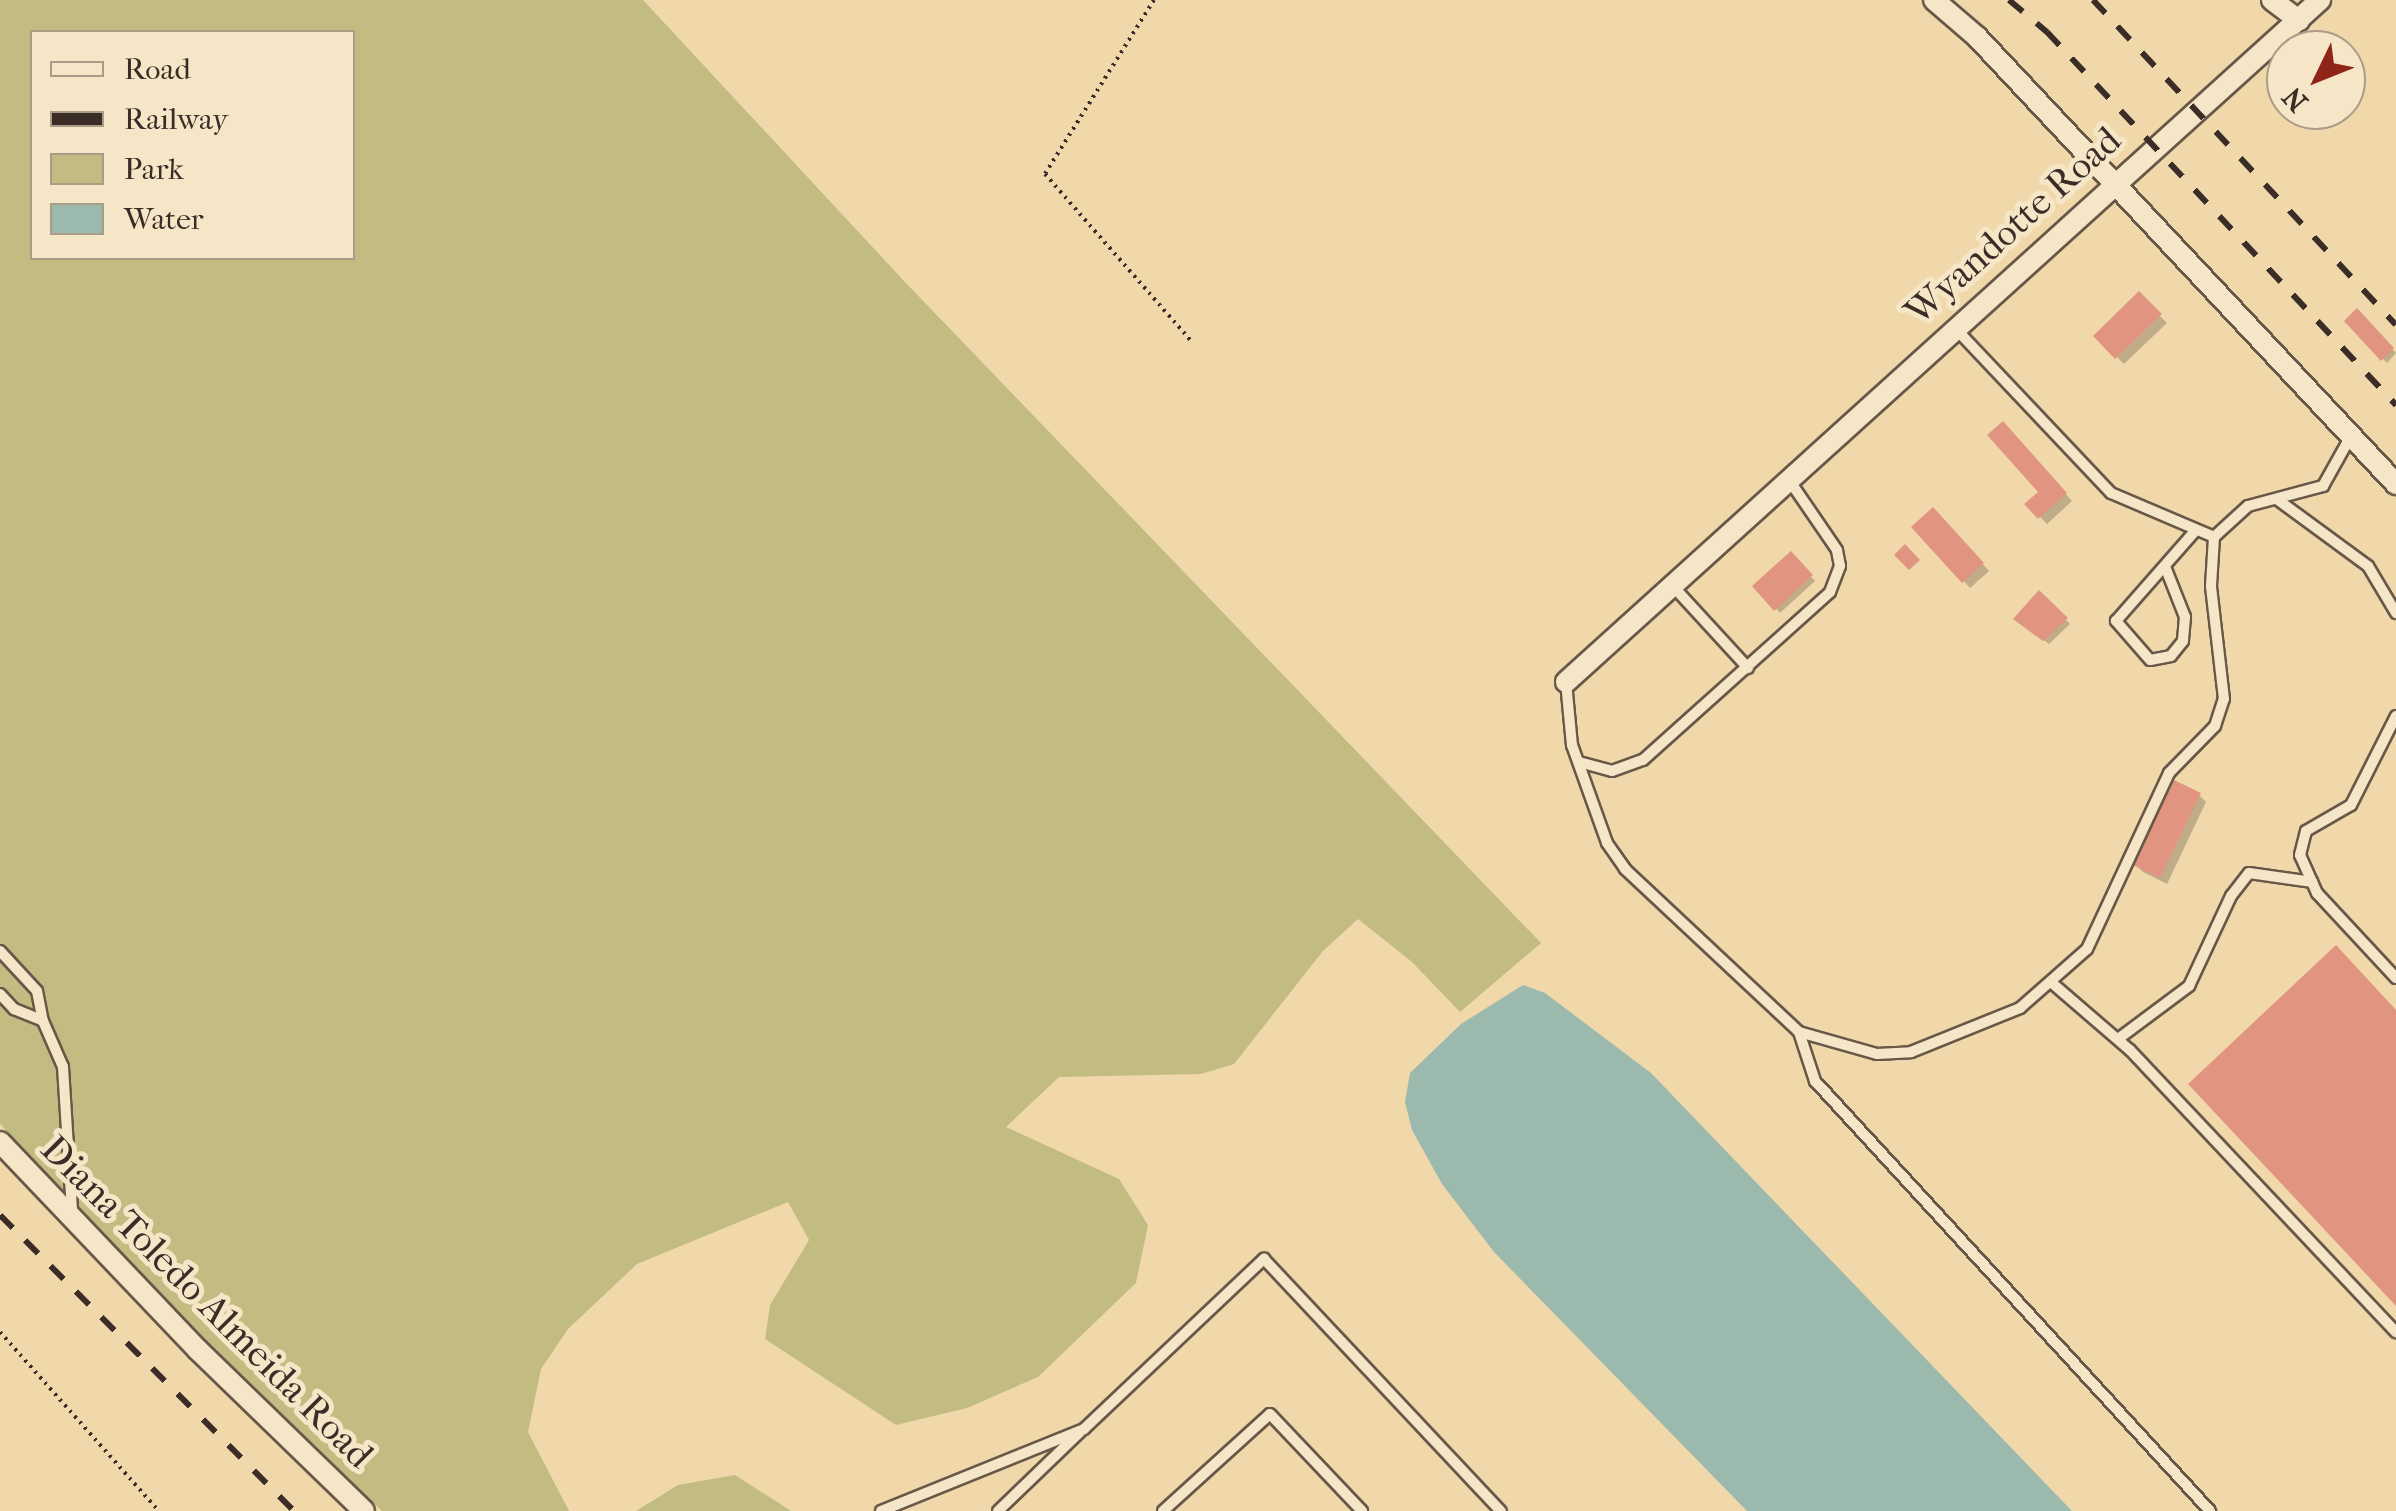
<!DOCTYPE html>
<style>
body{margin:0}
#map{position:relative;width:2396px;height:1511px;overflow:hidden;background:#f1d8aa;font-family:"IM FELL French Canon",serif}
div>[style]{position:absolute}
.green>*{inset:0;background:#c2bc83}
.water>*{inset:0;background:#9bb9ac}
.shadow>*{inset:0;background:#0003}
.building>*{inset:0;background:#e1947f}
.path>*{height:4px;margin-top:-2px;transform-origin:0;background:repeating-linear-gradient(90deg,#3a2d27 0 2.5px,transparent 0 7.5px)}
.roads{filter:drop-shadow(2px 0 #685848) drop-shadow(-2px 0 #685848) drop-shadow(0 2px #685848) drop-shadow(0 -2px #685848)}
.service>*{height:10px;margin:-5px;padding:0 5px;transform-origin:5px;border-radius:5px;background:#f6e6c8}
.minor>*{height:20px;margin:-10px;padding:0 10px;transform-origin:10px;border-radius:10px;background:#f6e6c8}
.rail>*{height:6px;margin-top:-3px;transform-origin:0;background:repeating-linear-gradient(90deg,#3a2d27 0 18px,transparent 0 36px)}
span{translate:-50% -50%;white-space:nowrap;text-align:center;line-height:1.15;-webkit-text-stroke:10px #f6e6c8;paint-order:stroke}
.street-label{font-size:38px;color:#3a2d27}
.legend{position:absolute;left:30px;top:30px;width:325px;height:230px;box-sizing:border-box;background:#f6e6c8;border:2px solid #ab9c88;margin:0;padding:12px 18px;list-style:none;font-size:30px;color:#3a2d27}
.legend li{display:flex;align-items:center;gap:20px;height:50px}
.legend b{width:50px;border:2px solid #ab9c88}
.north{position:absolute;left:2266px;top:30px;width:100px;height:100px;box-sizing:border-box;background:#f6e6c8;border:2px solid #ab9c88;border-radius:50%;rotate:227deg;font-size:28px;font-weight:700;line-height:40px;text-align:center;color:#3a2d27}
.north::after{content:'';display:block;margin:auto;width:35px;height:45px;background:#8f2418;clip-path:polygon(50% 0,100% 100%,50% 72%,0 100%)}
</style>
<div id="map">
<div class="green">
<div style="clip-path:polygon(evenodd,0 0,643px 0,904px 281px,1541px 943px,1460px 1012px,1412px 962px,1358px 919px,1323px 951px,1234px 1064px,1201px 1074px,1059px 1077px,1006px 1127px,1119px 1179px,1148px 1225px,1136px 1283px,1038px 1377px,967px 1408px,896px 1425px,765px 1339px,770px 1305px,809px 1240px,788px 1202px,637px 1264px,568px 1329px,541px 1369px,528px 1432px,569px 1511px,382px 1511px,207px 1342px,0 1124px,0 0,32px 32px,352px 32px,352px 258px,32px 258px,32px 32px)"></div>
<div style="clip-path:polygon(735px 1475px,791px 1511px,636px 1511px,678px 1485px)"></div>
</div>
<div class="water">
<div style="clip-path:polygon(1523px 985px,1545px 993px,1651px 1073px,2072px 1511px,1747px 1511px,1494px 1252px,1442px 1184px,1412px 1130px,1405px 1102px,1410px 1073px,1461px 1024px)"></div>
</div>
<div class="shadow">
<div style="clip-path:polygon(2139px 295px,2167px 323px,2124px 364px,2096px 336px)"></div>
<div style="clip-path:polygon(2357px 312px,2396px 353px,2387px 363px,2347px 321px)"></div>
<div style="clip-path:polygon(2003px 424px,2072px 501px,2047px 524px,2028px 504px,2041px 492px)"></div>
<div style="clip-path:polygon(1933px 510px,1989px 571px,1970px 588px,1915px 527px)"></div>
<div style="clip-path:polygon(1791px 554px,1815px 581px,1780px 613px,1756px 586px)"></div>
<div style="clip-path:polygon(2040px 594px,2070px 624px,2049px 644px,2021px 623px)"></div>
<div style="clip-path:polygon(2199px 795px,2206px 802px,2167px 884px,2143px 872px,2136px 865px)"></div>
</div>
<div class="building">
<div style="clip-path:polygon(2139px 291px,2162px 314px,2115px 359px,2093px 336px)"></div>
<div style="clip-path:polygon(2357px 308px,2394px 348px,2381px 361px,2344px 321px)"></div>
<div style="clip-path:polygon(2003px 421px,2067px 493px,2038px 519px,2024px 504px,2038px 492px,1987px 435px)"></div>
<div style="clip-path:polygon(1933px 507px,1984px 563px,1962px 583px,1911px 527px)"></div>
<div style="clip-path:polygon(1905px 544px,1920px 560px,1909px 570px,1894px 555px)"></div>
<div style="clip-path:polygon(1791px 551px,1813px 575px,1774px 611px,1752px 586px)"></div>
<div style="clip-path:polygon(2039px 590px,2068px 618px,2043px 641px,2013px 619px)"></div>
<div style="clip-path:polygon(2174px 780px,2201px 793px,2160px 878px,2133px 865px)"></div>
<div style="clip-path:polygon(2336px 945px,2396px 1010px,2396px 1306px,2188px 1084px)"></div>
</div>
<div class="path">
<div style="left:1154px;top:0;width:205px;rotate:122.1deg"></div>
<div style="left:1045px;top:174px;width:222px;rotate:48.8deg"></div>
<div style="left:0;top:1332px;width:239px;rotate:48.4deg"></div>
</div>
<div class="roads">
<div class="service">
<div style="left:1955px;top:328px;width:227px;rotate:46.6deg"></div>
<div style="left:2111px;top:493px;width:112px;rotate:23.1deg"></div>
<div style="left:2278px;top:500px;width:112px;rotate:36.3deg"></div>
<div style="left:2368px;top:566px;width:55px;rotate:59.2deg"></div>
<div style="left:2166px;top:569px;width:52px;rotate:68.4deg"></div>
<div style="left:2185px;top:617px;width:24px;rotate:95deg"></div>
<div style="left:2183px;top:641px;width:19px;rotate:129deg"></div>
<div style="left:2171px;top:656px;width:21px;rotate:169deg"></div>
<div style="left:2150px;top:660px;width:52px;rotate:-131.1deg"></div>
<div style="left:2116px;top:621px;width:121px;rotate:-48.7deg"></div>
<div style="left:1671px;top:584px;width:114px;rotate:47.5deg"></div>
<div style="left:1566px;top:682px;width:63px;rotate:84.6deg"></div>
<div style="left:1572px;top:745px;width:104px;rotate:70.3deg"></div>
<div style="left:1607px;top:843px;width:32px;rotate:55deg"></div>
<div style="left:1625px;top:869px;width:238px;rotate:43.1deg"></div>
<div style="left:1799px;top:1032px;width:81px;rotate:15.8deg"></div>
<div style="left:1877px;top:1054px;width:34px;rotate:-3deg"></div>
<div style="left:1911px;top:1052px;width:118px;rotate:-22deg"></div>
<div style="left:2020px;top:1008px;width:89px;rotate:-41.4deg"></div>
<div style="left:2087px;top:949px;width:194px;rotate:-65deg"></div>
<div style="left:2169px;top:773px;width:66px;rotate:-45.6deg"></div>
<div style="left:2215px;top:726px;width:28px;rotate:-72deg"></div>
<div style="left:2224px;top:699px;width:114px;rotate:-96.6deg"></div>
<div style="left:2211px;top:586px;width:49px;rotate:-86.5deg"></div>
<div style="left:2214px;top:537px;width:46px;rotate:-42.4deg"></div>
<div style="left:2248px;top:506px;width:78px;rotate:-14.9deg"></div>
<div style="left:2323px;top:486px;width:57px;rotate:-60.8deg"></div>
<div style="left:2396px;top:716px;width:100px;rotate:116.8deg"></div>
<div style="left:2351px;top:805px;width:52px;rotate:150deg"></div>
<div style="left:2306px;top:831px;width:25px;rotate:104deg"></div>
<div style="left:2300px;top:855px;width:42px;rotate:65.9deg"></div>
<div style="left:2317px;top:893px;width:116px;rotate:47.1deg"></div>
<div style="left:1579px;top:762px;width:34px;rotate:15deg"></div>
<div style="left:1612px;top:771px;width:33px;rotate:-20deg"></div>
<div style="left:1643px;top:760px;width:251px;rotate:-41.9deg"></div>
<div style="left:1830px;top:592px;width:28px;rotate:-69deg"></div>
<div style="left:1840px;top:566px;width:16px;rotate:-101deg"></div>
<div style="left:1837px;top:550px;width:85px;rotate:-124.4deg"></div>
<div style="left:0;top:951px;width:54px;rotate:47.2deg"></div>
<div style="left:37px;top:991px;width:31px;rotate:79deg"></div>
<div style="left:2052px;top:983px;width:103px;rotate:40.7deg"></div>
<div style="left:2130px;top:1050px;width:388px;rotate:46.7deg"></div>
<div style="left:0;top:994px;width:21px;rotate:47deg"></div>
<div style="left:14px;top:1009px;width:31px;rotate:22deg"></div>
<div style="left:43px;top:1021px;width:50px;rotate:66.5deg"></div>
<div style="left:63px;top:1067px;width:145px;rotate:86.4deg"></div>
<div style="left:1799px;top:1032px;width:52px;rotate:71.9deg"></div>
<div style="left:1815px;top:1081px;width:584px;rotate:47.43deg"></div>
<div style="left:2118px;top:1039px;width:89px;rotate:-36.7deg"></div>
<div style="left:2189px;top:986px;width:99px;rotate:-65deg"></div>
<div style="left:2231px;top:896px;width:29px;rotate:-52deg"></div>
<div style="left:2249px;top:873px;width:64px;rotate:8.1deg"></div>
<div style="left:881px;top:1511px;width:219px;rotate:-22deg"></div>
<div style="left:1084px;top:1429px;width:248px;rotate:-43.4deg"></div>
<div style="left:1264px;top:1259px;width:346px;rotate:46.8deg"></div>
<div style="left:998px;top:1511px;width:114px;rotate:-43.9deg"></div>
<div style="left:1163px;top:1511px;width:144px;rotate:-42.2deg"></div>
<div style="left:1270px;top:1414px;width:134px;rotate:46.5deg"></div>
</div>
<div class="minor">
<div style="left:1934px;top:0;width:57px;rotate:40.7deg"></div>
<div style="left:1977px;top:37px;width:613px;rotate:46.85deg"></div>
<div style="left:2272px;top:0;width:34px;rotate:37deg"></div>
<div style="left:1566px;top:682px;width:1017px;rotate:-42.13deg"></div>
<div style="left:0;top:1142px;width:287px;rotate:46.4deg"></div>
<div style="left:198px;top:1350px;width:231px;rotate:44.1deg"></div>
</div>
</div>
<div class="rail">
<div style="left:2009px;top:0;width:50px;rotate:40.1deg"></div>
<div style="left:2047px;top:32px;width:511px;rotate:46.9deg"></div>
<div style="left:2093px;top:0;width:444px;rotate:47deg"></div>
<div style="left:0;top:1215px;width:417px;rotate:45.2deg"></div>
</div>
<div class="street-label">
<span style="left:2013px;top:226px;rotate:-42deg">Wyandotte Road</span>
<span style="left:207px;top:1302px;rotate:45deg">Diana Toledo Almeida Road</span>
</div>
<ul class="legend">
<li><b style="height:12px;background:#f6e6c8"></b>Road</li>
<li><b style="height:12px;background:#3a2d27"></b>Railway</li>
<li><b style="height:28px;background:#c2bc83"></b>Park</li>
<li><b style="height:28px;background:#9bb9ac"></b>Water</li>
</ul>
<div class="north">N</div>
</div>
